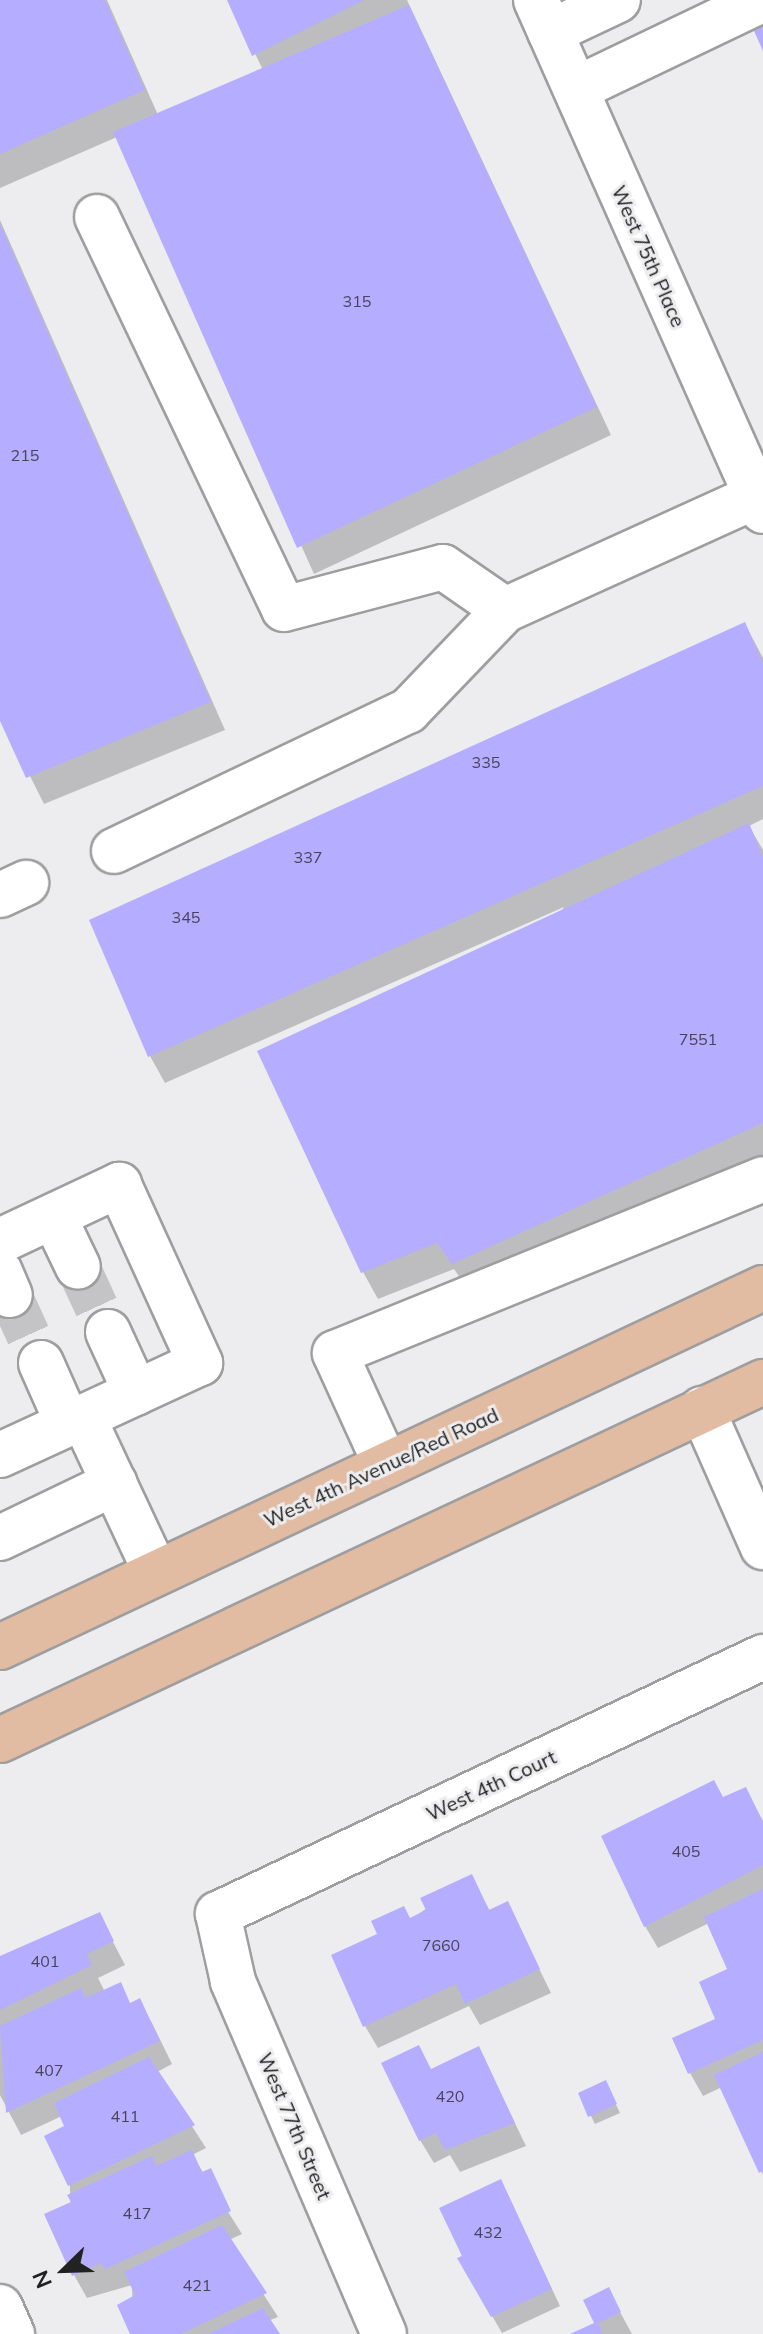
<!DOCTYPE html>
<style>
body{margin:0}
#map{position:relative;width:763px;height:2334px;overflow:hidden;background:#ededef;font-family:Mulish,sans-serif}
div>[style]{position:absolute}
.shadow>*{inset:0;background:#0003}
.building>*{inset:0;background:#b5adff}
.minor-tunnel>*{height:44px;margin-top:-22px;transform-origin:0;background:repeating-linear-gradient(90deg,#c4c4c6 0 44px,transparent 0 66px)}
.roads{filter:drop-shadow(2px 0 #9e9e9f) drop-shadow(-2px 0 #9e9e9f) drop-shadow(0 2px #9e9e9f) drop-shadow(0 -2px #9e9e9f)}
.minor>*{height:44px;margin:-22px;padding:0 22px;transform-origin:22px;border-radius:22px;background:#fff}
.major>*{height:44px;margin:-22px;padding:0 22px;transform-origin:22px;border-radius:22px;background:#e2bba3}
span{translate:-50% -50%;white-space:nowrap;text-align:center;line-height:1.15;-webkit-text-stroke:6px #ededef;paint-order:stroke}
.number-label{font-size:16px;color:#474559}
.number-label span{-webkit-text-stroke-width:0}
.street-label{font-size:20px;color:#222}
.north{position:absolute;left:24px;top:2230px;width:80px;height:80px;-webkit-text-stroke:6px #ededef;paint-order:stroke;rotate:247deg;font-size:22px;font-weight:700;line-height:32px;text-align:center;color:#222}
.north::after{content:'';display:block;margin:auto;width:28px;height:36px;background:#222;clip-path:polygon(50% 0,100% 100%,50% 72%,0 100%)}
</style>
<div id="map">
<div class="shadow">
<div style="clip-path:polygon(0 0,107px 0,158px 115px,263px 70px,229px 0,407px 0,611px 435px,314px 574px,117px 137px,0 188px)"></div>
<div style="clip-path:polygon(0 220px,225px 730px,44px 804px,0 716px)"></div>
<div style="clip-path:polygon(745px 624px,763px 658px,763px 819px,749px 826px,763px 850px,763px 1157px,469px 1291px,454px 1269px,378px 1299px,363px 1272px,564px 907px,165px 1083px,150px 1056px)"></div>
<div style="clip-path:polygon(745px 1789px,763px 1821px,763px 2175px,722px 2087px,703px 2096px,690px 2073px,718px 2020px,730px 1970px,709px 1923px,658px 1948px,645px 1926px,723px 1799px)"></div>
<div style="clip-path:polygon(471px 1877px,490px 1911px,507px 1903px,551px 1993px,480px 2025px,469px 2006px,378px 2048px,365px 2026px,410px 1920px)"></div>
<div style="clip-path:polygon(99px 1915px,125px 1965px,98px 1978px,105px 1992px,120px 1985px,131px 2005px,139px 2001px,152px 2023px,172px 2064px,157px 2072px,206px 2148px,192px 2155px,242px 2234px,229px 2240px,278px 2317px,268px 2321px,276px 2334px,133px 2334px,132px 2285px,87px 2298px,74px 2275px,67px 2127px,62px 2116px,21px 2135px,0 2095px,0 1959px)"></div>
<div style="clip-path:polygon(479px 2049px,526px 2146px,460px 2172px,450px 2155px,434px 2163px,420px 2140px)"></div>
<div style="clip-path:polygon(609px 2090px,620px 2113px,595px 2124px,580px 2094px)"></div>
<div style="clip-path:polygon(509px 2198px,560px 2306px,502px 2333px,459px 2259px)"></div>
<div style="clip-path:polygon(608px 2290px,632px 2334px,571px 2334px,596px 2324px)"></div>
</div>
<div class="building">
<div style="clip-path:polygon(0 0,105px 0,145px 90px,0 154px)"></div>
<div style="clip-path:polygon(227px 0,364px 0,252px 56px)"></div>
<div style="clip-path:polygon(409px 5px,597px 407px,297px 548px,113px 132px)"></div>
<div style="clip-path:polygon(763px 16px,763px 51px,750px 22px)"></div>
<div style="clip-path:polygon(0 224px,211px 702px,26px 778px,0 721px)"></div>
<div style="clip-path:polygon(745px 622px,763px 663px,763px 786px,148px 1057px,89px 920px)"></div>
<div style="clip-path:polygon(749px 823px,763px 857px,763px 1123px,452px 1264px,437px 1243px,361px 1273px,257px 1051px)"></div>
<div style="clip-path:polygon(714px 1780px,723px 1797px,746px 1787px,763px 1822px,763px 1865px,644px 1927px,601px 1836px)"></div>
<div style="clip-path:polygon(472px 1874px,489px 1910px,508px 1901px,540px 1969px,465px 2004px,456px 1984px,363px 2027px,331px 1955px,377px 1934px,371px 1921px,404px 1906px,410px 1918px,426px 1910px,420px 1898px)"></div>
<div style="clip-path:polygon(763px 1889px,763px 2040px,688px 2074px,672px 2038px,715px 2019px,699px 1982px,727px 1969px,704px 1917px)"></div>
<div style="clip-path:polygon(100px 1912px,114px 1941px,87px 1954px,92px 1965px,0 2010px,0 1956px)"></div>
<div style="clip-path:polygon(121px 1982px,130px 2003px,140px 1998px,160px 2041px,6px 2113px,0 2026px,81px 1988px,86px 1998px)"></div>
<div style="clip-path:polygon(419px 2045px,431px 2069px,479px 2046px,515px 2123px,445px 2150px,436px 2133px,419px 2141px,381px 2063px)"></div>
<div style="clip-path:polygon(763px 2052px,763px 2171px,759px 2173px,714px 2075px)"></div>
<div style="clip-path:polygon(149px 2057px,195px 2125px,68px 2186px,44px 2136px,64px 2126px,54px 2103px)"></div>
<div style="clip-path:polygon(606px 2080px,617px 2104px,588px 2117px,578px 2093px)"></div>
<div style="clip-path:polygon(192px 2150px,202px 2172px,211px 2168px,231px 2211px,105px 2269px,101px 2263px,72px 2276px,44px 2214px,71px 2202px,67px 2195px,152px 2156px,156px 2166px)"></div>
<div style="clip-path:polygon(501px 2179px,552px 2289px,491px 2317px,457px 2258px,462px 2256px,439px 2208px)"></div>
<div style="clip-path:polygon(222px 2225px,267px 2293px,181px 2334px,130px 2334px,117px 2305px,135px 2295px,124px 2272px)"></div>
<div style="clip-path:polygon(609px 2287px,621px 2312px,598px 2323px,603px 2334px,570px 2334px,594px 2323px,583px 2300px)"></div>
<div style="clip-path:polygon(263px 2308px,280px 2334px,208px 2334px)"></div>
</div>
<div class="minor-tunnel">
<div style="left:78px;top:1267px;width:72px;rotate:65.2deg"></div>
<div style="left:10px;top:1295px;width:75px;rotate:65.5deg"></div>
</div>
<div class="roads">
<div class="minor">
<div style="left:536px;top:0;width:559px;rotate:66.05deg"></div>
<div style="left:550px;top:32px;width:75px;rotate:-25.2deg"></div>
<div style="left:576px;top:89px;width:206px;rotate:-25.6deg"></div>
<div style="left:97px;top:217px;width:434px;rotate:64.5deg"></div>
<div style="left:284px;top:609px;width:164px;rotate:-14.8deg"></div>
<div style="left:443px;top:567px;width:75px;rotate:34.7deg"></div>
<div style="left:505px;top:610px;width:276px;rotate:-24.4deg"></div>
<div style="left:114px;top:851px;width:326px;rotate:-25.5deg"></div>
<div style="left:408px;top:711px;width:140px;rotate:-46.2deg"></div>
<div style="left:0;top:895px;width:29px;rotate:-25deg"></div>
<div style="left:54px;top:1217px;width:55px;rotate:64.4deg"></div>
<div style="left:0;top:1241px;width:132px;rotate:-25.2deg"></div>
<div style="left:119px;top:1185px;width:196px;rotate:65.5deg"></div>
<div style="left:200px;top:1363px;width:129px;rotate:155.2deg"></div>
<div style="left:0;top:1272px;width:25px;rotate:67deg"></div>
<div style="left:108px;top:1332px;width:67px;rotate:65.3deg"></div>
<div style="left:41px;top:1363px;width:67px;rotate:66.1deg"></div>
<div style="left:702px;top:1409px;width:151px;rotate:66.2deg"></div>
<div style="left:0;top:1455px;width:91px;rotate:-24.6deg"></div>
<div style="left:83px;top:1417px;width:172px;rotate:64.9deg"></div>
<div style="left:386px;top:1465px;width:123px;rotate:-114.5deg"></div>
<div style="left:335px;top:1353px;width:462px;rotate:-22.1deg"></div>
<div style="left:0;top:1538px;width:127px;rotate:-25.6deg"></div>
<div style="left:0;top:2307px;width:30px;rotate:66deg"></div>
<div style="left:384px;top:2334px;width:384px;rotate:-113.2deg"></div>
<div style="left:233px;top:1981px;width:69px;rotate:-102.6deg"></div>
<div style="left:218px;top:1914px;width:603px;rotate:-25.25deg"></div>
</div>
<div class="major">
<div style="left:0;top:1647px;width:843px;rotate:-25.2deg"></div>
<div style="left:0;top:1740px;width:843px;rotate:-25.14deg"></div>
</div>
</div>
<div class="number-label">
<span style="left:357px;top:301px">315</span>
<span style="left:25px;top:455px">215</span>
<span style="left:486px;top:762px">335</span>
<span style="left:308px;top:857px">337</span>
<span style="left:186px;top:917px">345</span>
<span style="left:698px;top:1039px">7551</span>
<span style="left:686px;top:1851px">405</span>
<span style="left:441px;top:1945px">7660</span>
<span style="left:45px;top:1961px">401</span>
<span style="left:49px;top:2070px">407</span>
<span style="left:450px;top:2096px">420</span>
<span style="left:125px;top:2116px">411</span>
<span style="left:137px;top:2213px">417</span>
<span style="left:488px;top:2232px">432</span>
<span style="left:197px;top:2285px">421</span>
</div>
<div class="street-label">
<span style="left:649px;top:256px;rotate:66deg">West 75th Place</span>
<span style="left:381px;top:1467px;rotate:-25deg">West 4th Avenue/Red Road</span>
<span style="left:491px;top:1785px;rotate:-25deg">West 4th Court</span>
<span style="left:295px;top:2126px;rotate:67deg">West 77th Street</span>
</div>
<div class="north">N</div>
</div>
